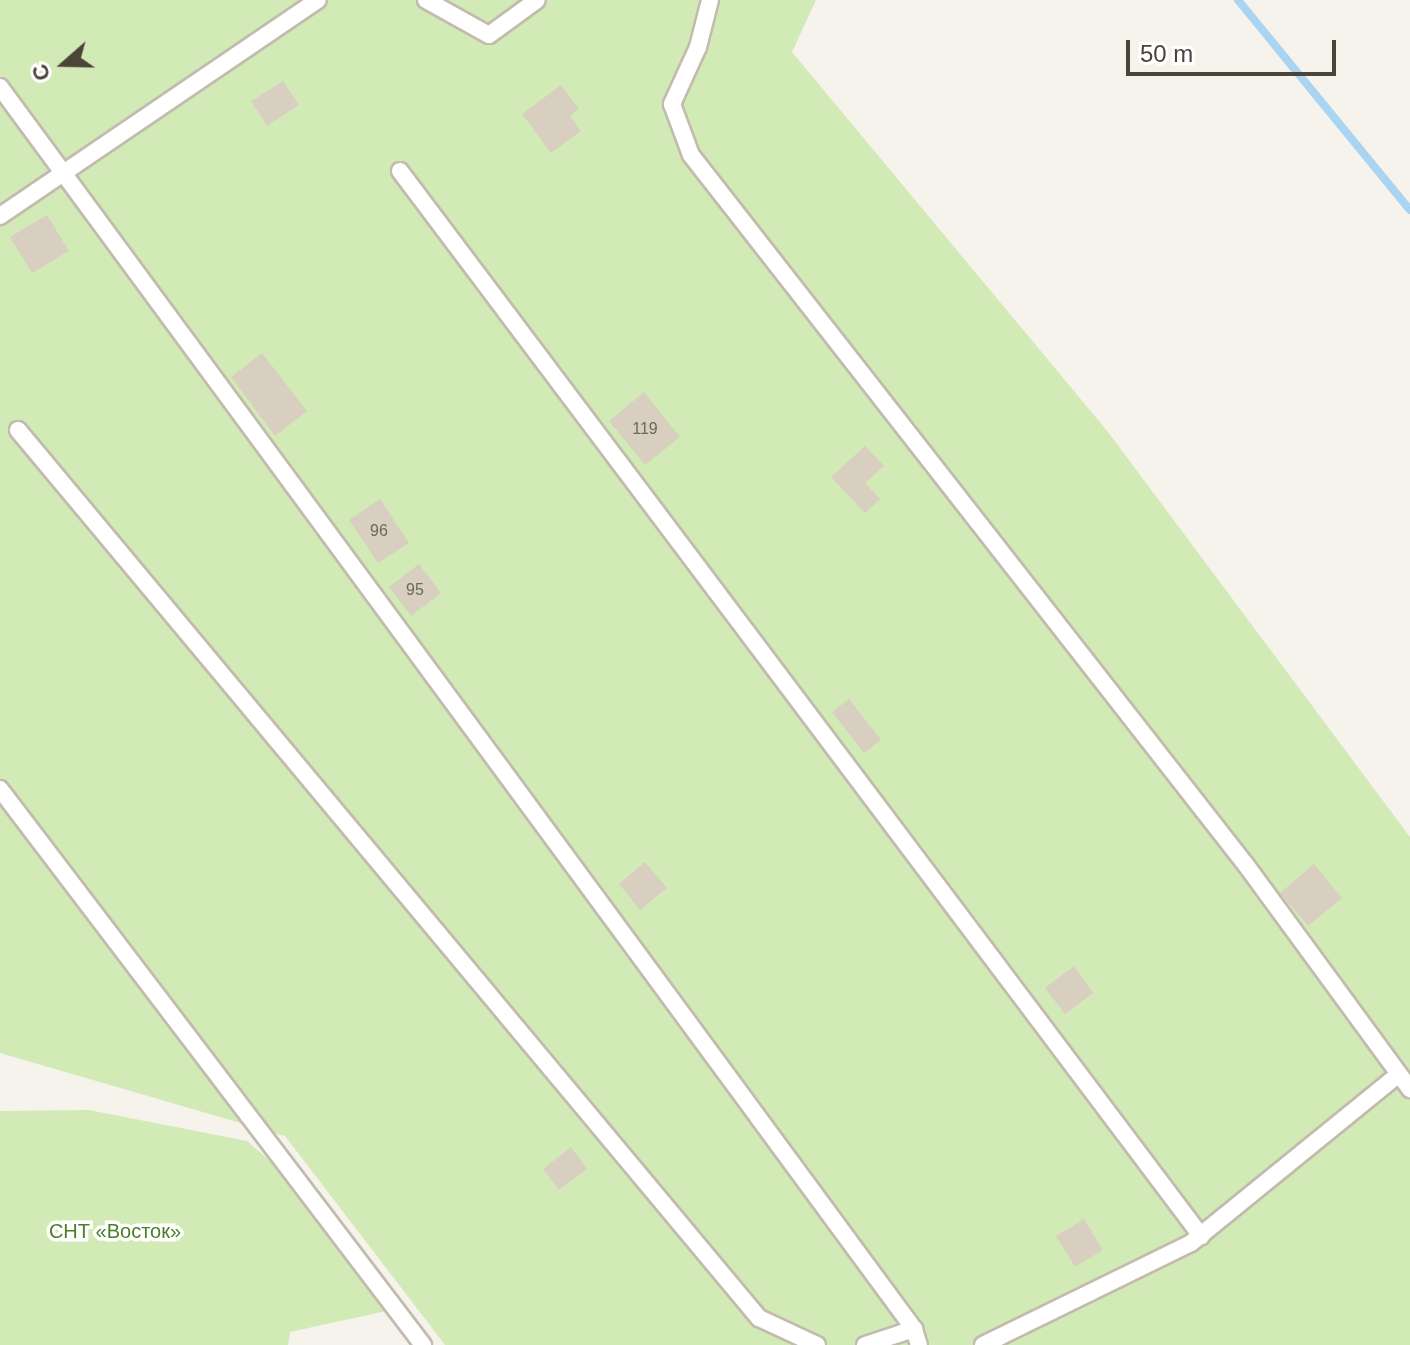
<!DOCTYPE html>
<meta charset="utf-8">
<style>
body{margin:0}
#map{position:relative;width:1410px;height:1345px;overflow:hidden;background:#f6f3ec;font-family:Helvetica,sans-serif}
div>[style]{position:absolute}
.green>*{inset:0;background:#d2eab5}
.stream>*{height:8px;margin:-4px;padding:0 4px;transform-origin:4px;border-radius:4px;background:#a9d4f2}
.building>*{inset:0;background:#d8cfc1}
.roads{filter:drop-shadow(2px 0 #c2bbae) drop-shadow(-2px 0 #c2bbae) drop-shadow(0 2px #c2bbae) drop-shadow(0 -2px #c2bbae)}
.service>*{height:16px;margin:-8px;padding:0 8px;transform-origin:8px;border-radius:8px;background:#fff}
span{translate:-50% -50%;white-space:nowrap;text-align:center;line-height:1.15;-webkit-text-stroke:7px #fff;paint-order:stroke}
.number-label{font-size:16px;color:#6e675b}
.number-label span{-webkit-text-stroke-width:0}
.park-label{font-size:20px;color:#4a7f2a}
.north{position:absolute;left:24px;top:24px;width:80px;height:80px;-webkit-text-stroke:6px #fff;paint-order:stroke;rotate:250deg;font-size:22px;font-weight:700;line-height:32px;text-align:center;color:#4b4439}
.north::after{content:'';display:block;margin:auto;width:28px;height:36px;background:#4b4439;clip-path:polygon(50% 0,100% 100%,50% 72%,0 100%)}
.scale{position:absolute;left:1126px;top:40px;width:210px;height:36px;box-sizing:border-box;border:4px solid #4b4439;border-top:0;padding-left:10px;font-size:24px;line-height:28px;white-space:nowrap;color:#4b4439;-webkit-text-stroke:6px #fff;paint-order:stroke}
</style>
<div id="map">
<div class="green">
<div style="clip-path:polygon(0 0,816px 0,792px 52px,1108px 432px,1410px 837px,1410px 1345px,445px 1345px,285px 1136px,0 1053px)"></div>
<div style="clip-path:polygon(89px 1110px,247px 1141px,288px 1176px,386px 1311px,290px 1332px,288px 1345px,0 1345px,0 1111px)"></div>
</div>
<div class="stream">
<div style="left:1238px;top:0;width:271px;rotate:50.7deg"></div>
</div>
<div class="building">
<div style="clip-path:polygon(283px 81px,299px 105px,267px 126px,251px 101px)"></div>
<div style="clip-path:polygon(561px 85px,579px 109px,570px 116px,581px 131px,551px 153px,522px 114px)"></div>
<div style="clip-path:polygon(47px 215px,69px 251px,32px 273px,10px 237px)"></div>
<div style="clip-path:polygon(262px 353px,307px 411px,275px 436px,231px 377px)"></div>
<div style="clip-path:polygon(644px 392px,680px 437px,645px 465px,609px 421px)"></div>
<div style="clip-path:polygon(865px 446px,884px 466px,865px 483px,880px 499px,865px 513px,831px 477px)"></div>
<div style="clip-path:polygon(380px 499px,409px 543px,378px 563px,349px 520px)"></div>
<div style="clip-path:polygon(419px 564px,441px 593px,411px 616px,389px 587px)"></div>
<div style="clip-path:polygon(849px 699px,881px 740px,864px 753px,832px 712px)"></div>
<div style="clip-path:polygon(645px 862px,667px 888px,640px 910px,619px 884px)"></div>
<div style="clip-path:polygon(1314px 864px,1342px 898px,1308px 926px,1280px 893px)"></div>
<div style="clip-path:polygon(1074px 966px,1093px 993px,1065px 1014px,1045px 988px)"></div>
<div style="clip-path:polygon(571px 1147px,587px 1169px,559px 1190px,543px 1169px)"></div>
<div style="clip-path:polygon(1084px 1219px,1103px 1250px,1075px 1267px,1056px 1236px)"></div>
</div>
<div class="roads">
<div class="service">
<div style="left:426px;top:0;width:72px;rotate:29.1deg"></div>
<div style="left:489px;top:35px;width:59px;rotate:-36.1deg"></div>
<div style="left:710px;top:0;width:49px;rotate:104.3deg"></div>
<div style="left:698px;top:47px;width:63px;rotate:114.5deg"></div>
<div style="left:672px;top:104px;width:54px;rotate:69.6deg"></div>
<div style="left:691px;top:155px;width:901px;rotate:51.99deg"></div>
<div style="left:1246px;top:865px;width:278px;rotate:53.8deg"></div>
<div style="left:0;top:87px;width:1542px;rotate:53.65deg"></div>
<div style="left:914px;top:1329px;width:17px;rotate:73deg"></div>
<div style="left:400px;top:171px;width:1333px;rotate:53.05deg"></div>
<div style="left:0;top:216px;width:384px;rotate:-34.2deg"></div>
<div style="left:18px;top:430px;width:1157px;rotate:50.16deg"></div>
<div style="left:759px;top:1318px;width:64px;rotate:25deg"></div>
<div style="left:0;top:789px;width:699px;rotate:52.74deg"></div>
<div style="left:865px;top:1345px;width:52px;rotate:-18.1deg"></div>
<div style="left:983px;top:1345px;width:232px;rotate:-26.1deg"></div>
<div style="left:1191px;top:1243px;width:267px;rotate:-39.1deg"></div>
</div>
</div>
<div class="number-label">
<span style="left:645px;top:429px">119</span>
<span style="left:379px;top:531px">96</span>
<span style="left:415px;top:590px">95</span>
</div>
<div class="park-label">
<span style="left:115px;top:1231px">СНТ «Восток»</span>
</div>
<div class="north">С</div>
<div class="scale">50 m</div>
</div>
